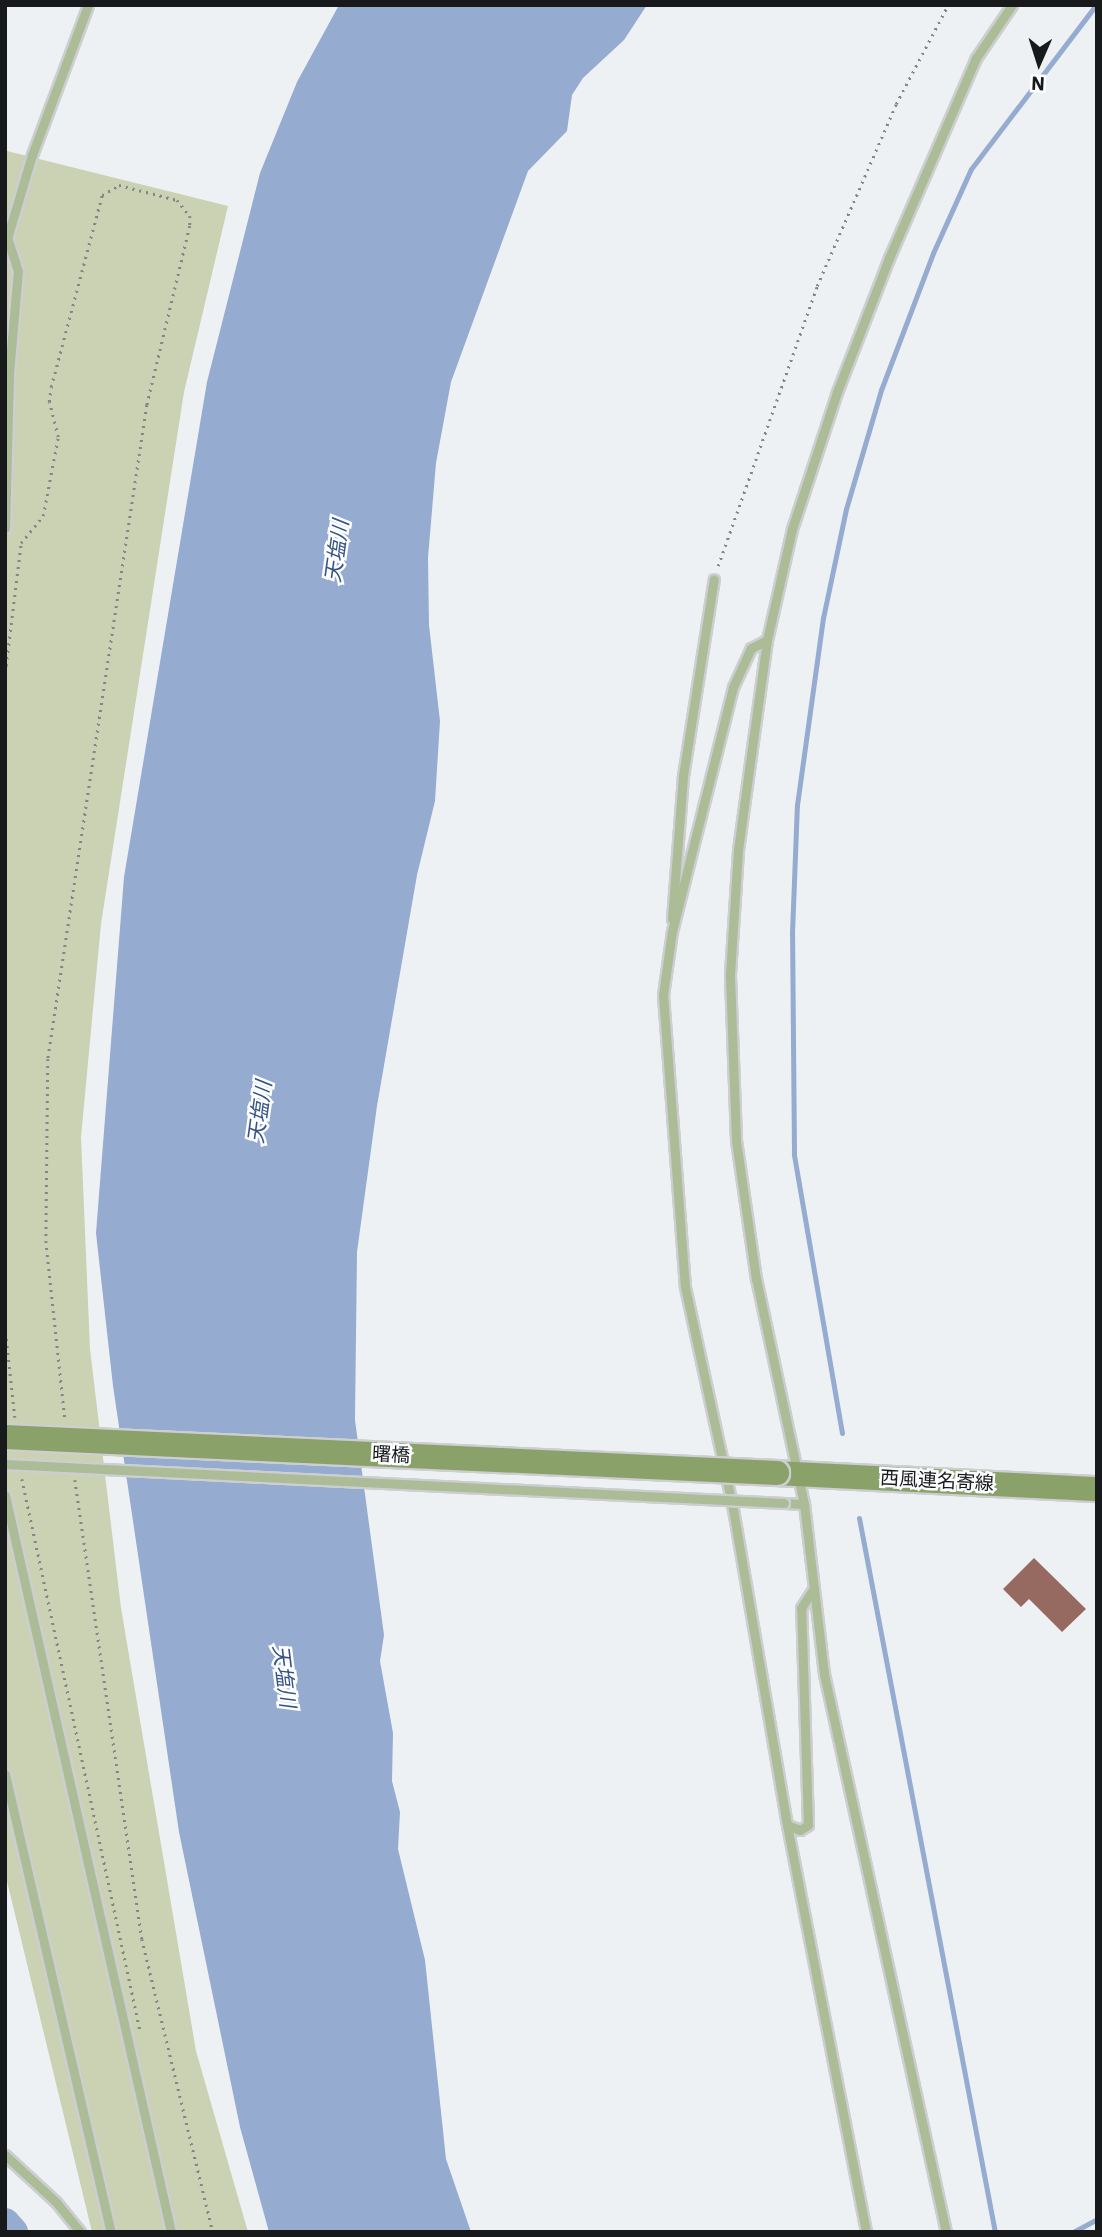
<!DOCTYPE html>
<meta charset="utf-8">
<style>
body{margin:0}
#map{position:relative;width:1102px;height:2237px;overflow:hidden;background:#eef1f3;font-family:"IBM Plex Sans","Noto Sans JP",sans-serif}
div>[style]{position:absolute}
.green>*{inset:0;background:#cbd1b3}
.water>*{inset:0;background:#96abd0}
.stream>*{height:5px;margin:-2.5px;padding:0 2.5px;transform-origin:2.5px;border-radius:2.5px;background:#96abd0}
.river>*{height:30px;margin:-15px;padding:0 15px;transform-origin:15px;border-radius:15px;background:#96abd0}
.building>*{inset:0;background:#966a60}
.path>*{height:2.5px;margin-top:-1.25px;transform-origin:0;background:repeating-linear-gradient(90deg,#838587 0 2px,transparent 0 7px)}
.roads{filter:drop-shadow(2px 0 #ccced0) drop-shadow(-2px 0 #ccced0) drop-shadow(0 2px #ccced0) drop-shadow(0 -2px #ccced0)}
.lane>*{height:9px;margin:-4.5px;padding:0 4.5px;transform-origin:4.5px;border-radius:4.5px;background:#abbc97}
.secondary>*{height:24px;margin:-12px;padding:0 12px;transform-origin:12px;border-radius:12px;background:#8aa16a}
.bridges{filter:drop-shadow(2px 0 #ccced0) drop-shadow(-2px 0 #ccced0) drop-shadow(0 2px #ccced0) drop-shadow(0 -2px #ccced0)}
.lane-bridge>*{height:9px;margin:-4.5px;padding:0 4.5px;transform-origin:4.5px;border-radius:4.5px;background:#abbc97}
.secondary-bridge>*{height:24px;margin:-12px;padding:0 12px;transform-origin:12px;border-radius:12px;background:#8aa16a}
span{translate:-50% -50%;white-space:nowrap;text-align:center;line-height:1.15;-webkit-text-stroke:5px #fdfeff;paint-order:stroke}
.street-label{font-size:19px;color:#18191a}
.water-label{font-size:21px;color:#385486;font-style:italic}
.frame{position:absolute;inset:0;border:7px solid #18191a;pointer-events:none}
.north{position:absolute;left:1004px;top:28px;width:70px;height:70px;-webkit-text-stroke:5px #fdfeff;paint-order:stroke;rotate:183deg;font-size:19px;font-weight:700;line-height:28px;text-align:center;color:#18191a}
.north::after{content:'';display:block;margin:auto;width:24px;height:32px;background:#18191a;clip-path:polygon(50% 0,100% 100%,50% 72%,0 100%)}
</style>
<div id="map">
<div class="green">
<div style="clip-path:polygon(7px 151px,228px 206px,184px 392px,101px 924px,81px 1137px,90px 1349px,121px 1608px,196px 2051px,248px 2232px,92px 2232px,5px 1873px)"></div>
</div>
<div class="water">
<div style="clip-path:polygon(339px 5px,647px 5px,624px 40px,583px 78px,572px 95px,567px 131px,528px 171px,451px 382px,436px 463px,428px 558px,429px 625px,440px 721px,435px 801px,417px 875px,377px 1106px,357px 1252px,355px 1420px,384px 1635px,380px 1661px,393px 1733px,392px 1781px,400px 1812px,398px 1849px,425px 1960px,446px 2159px,471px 2232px,269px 2232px,240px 2127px,179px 1832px,113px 1386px,96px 1233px,124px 877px,207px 382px,260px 173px,297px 82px)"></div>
</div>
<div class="stream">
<div style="left:842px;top:1433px;width:283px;rotate:-99.8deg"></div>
<div style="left:794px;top:1154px;width:221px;rotate:-90.5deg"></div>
<div style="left:792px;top:933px;width:128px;rotate:-87.8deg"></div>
<div style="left:797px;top:805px;width:189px;rotate:-82.1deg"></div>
<div style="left:823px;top:618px;width:111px;rotate:-78.1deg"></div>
<div style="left:846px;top:509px;width:124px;rotate:-73.6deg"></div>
<div style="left:881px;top:390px;width:147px;rotate:-69.2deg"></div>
<div style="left:933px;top:253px;width:92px;rotate:-65.7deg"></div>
<div style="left:971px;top:169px;width:206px;rotate:-52.7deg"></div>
<div style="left:859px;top:1518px;width:727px;rotate:79.22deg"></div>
<div style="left:1073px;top:2232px;width:27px;rotate:-28deg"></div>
</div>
<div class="river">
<div style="left:5px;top:2223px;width:12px;rotate:48deg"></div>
</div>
<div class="building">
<div style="clip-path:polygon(1034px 1558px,1086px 1609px,1062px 1632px,1029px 1599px,1021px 1607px,1003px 1589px)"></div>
</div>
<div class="path">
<div style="left:718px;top:566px;width:297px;rotate:-70.5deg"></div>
<div style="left:817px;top:286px;width:198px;rotate:-66.5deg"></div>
<div style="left:896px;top:104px;width:112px;rotate:-62.3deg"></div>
<div style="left:5px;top:673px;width:131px;rotate:-83deg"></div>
<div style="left:21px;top:543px;width:35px;rotate:-51deg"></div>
<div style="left:43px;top:516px;width:80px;rotate:-79.2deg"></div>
<div style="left:58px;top:437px;width:36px;rotate:-104deg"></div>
<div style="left:49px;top:402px;width:15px;rotate:-82deg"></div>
<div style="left:51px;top:387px;width:199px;rotate:-75.1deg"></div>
<div style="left:102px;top:195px;width:20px;rotate:-30deg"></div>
<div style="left:119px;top:185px;width:60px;rotate:14.5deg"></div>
<div style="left:177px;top:200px;width:21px;rotate:51deg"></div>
<div style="left:190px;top:216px;width:10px;rotate:90deg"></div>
<div style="left:190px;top:226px;width:184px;rotate:103.5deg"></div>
<div style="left:147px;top:405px;width:661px;rotate:98.61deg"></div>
<div style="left:48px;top:1059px;width:182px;rotate:90.6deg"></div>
<div style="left:46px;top:1241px;width:178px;rotate:83.9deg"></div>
<div style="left:5px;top:1325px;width:93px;rotate:83.8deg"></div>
<div style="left:22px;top:1479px;width:563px;rotate:77.91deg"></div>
<div style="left:75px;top:1480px;width:464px;rotate:81.7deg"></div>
<div style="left:142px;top:1939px;width:301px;rotate:76.4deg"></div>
</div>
<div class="roads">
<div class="lane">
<div style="left:6px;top:242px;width:91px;rotate:-73.4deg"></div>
<div style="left:32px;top:155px;width:160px;rotate:-69.5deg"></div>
<div style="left:5px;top:528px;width:155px;rotate:-88.5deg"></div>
<div style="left:9px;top:373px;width:102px;rotate:-85deg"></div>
<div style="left:18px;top:271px;width:36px;rotate:-108deg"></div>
<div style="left:767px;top:640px;width:18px;rotate:153deg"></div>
<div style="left:751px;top:648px;width:43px;rotate:114.8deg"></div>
<div style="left:733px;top:687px;width:252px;rotate:104deg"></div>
<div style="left:672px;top:931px;width:65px;rotate:98deg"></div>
<div style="left:663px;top:995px;width:293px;rotate:85.7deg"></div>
<div style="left:685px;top:1287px;width:227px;rotate:77.8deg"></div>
<div style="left:733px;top:1509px;width:321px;rotate:80.3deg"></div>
<div style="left:787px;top:1825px;width:14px;rotate:21deg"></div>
<div style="left:800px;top:1830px;width:9px;rotate:-32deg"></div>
<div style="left:808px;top:1825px;width:217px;rotate:-91.8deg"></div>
<div style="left:801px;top:1608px;width:20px;rotate:-57deg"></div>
<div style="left:672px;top:919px;width:143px;rotate:-85.6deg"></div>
<div style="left:683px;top:776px;width:199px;rotate:-81.1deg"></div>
<div style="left:5px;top:1495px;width:755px;rotate:77.31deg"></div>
<div style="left:784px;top:1503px;width:20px;rotate:3deg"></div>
<div style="left:5px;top:1774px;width:470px;rotate:77deg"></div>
<div style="left:787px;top:1825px;width:415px;rotate:79deg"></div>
<div style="left:5px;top:2155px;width:69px;rotate:42.7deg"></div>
<div style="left:56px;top:2202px;width:38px;rotate:51deg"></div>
<div style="left:946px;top:2232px;width:571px;rotate:-102.33deg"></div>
<div style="left:824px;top:1674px;width:171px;rotate:-96.7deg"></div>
<div style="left:804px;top:1504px;width:230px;rotate:-102deg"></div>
<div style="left:756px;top:1279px;width:140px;rotate:-98.2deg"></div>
<div style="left:736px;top:1140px;width:166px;rotate:-92.1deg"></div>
<div style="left:730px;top:974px;width:124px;rotate:-86.3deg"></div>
<div style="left:738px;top:850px;width:110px;rotate:-82.2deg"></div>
<div style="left:753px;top:741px;width:102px;rotate:-82.1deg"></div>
<div style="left:767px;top:640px;width:114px;rotate:-77.3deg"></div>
<div style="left:792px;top:529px;width:144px;rotate:-71.8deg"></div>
<div style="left:837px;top:392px;width:144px;rotate:-68.8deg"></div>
<div style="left:889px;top:258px;width:218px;rotate:-66.5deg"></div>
<div style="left:976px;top:58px;width:64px;rotate:-55.8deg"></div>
</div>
<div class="secondary">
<div style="left:777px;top:1473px;width:320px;rotate:2.9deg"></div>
</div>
</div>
<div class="bridges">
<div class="lane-bridge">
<div style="left:5px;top:1464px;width:780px;rotate:2.87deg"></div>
</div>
<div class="secondary-bridge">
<div style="left:5px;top:1437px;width:773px;rotate:2.67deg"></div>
</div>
</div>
<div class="street-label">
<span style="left:391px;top:1455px;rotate:3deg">曙橋</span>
<span style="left:937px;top:1481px;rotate:3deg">西風連名寄線</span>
</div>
<div class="water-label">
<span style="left:336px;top:551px;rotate:-82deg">天塩川</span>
<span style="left:259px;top:1112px;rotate:-82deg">天塩川</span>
<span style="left:285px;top:1676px;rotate:83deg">天塩川</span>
</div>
<div class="frame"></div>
<div class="north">N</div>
</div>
